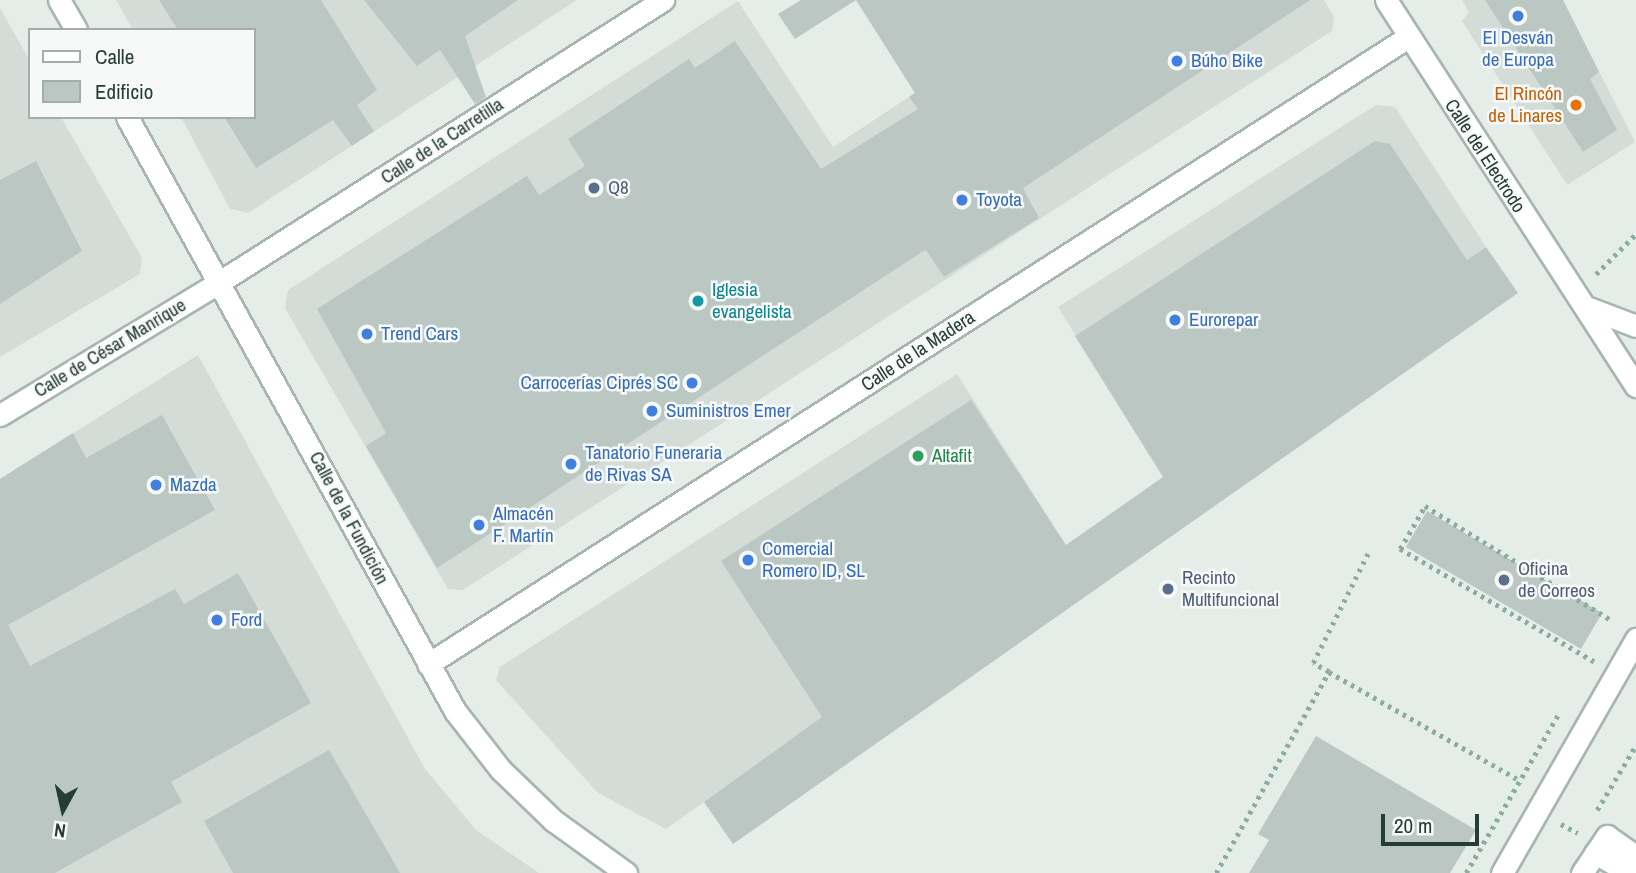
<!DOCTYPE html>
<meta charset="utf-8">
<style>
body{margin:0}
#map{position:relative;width:1636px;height:873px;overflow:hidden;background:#e5ede9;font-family:"Archivo Narrow",sans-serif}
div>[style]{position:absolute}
.built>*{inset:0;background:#d4dcd8}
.building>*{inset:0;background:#bbc7c2}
.path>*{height:4.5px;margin-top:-2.25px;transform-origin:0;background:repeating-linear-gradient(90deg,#8aaca1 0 3.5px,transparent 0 8.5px)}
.roads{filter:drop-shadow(2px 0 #a8b5b0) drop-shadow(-2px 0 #a8b5b0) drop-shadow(0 2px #a8b5b0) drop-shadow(0 -2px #a8b5b0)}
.street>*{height:21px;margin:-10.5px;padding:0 10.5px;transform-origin:10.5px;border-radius:10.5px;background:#fff}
.secondary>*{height:21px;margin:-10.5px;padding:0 10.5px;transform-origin:10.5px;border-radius:10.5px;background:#fff}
.dots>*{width:19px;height:19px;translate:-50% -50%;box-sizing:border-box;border:4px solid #f6f9f7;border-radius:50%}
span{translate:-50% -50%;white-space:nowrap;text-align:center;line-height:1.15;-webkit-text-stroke:5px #f6f9f7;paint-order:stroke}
.shop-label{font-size:19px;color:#366cbe}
.left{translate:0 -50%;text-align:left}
.right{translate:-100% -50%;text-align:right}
.food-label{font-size:19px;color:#c56008}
.street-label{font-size:19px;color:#263d36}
.service-label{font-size:19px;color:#4e5e75}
.culture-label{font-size:19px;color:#0d838f}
.leisure-label{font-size:19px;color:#27864d}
.legend{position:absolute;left:28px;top:28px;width:228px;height:91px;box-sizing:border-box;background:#f6f9f7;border:2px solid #a3aeaa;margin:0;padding:9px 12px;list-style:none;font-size:21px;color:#263d36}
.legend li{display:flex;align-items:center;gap:14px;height:35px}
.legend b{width:35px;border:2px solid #a3aeaa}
.north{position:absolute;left:28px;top:775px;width:70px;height:70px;-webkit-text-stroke:5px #f6f9f7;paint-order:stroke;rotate:188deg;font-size:19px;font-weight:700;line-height:28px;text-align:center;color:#263d36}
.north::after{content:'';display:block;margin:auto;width:24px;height:32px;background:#263d36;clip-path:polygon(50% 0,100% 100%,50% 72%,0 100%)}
.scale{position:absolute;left:1381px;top:814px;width:98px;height:32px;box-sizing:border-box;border:4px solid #263d36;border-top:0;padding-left:9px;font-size:21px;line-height:24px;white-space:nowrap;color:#263d36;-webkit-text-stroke:5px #f6f9f7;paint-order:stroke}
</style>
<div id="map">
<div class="built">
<div style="clip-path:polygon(116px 0,577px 0,248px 213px,230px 209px,181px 117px,254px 117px,254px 30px,133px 30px)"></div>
<div style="clip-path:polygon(856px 0,1324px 0,1334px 17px,1332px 31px,463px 590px,448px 589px,285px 308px,288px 290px,738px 1px,833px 147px,915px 93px)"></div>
<div style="clip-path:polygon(1462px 0,1563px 0,1635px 142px,1567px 185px,1462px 21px,1469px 12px)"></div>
<div style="clip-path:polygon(0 8px,30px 61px,30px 117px,61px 117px,142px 258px,140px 274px,0 357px)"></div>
<div style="clip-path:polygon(1376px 105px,1395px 107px,1486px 247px,1163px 477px,1058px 307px)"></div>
<div style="clip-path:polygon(198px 355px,425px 769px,476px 830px,539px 873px,0 873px,0 479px)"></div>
<div style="clip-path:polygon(957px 374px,1052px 523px,863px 689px,666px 829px,598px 793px,496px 680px,500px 667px)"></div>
</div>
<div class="building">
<div style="clip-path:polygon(159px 0,321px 0,377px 90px,357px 105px,374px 131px,352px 146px,333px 120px,256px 168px,224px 117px,254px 117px,254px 30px,178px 30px)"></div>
<div style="clip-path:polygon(364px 0,518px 0,465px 36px,486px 97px,475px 104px,440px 50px,417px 66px)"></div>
<div style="clip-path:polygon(801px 0,1310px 0,1023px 188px,1039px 218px,944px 277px,926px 250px,922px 252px,437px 568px,366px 446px,386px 433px,317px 309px,527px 176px,539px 195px,585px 166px,568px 139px,689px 59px,695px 68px,735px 41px,821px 169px,918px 109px,909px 97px,915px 93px,856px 0,795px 39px,778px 14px)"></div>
<div style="clip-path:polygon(1485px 0,1563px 0,1599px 72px,1590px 79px,1617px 130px,1583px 152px)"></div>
<div style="clip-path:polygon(1375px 141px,1390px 144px,1467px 260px,1486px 247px,1518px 293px,733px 844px,704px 802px,822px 717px,721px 561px,971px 400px,1066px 545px,1163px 477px,1075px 336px)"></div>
<div style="clip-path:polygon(36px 161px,82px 251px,0 304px,0 180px)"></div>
<div style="clip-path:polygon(162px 415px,215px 510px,8px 625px,30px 666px,175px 589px,184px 604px,238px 573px,311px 703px,171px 782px,182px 802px,55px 873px,0 873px,0 479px,73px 433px,86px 458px)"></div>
<div style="clip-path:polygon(1427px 511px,1602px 613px,1581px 649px,1406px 547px)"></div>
<div style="clip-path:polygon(1316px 736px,1476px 830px,1450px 873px,1249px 873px,1269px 840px,1258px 834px)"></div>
<div style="clip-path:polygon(329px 750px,400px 873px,233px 873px,204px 821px)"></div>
</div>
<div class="path">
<div style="left:1596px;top:274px;width:57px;rotate:-45deg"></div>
<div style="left:1594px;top:662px;width:225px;rotate:-149.8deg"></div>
<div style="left:1400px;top:549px;width:50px;rotate:-59.8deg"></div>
<div style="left:1425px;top:506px;width:220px;rotate:31.5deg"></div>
<div style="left:1329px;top:672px;width:18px;rotate:-151deg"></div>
<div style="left:1313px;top:663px;width:125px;rotate:-63.4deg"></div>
<div style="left:1597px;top:810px;width:76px;rotate:-59deg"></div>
<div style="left:1561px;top:824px;width:19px;rotate:28deg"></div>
<div style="left:1216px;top:873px;width:231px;rotate:-60.7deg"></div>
<div style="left:1329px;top:672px;width:219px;rotate:29.6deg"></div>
<div style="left:1466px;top:873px;width:185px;rotate:-59.8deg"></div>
</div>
<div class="roads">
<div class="street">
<div style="left:59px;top:0;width:34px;rotate:60deg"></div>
<div style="left:1386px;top:0;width:460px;rotate:57.1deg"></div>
<div style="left:127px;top:117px;width:679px;rotate:61.09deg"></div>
<div style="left:455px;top:711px;width:75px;rotate:52.1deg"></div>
<div style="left:501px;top:770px;width:74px;rotate:43.9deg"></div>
<div style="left:554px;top:821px;width:89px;rotate:35.8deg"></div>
<div style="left:221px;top:281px;width:524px;rotate:-32.45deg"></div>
<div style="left:1589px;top:308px;width:50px;rotate:21deg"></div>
<div style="left:428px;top:664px;width:1163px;rotate:-32.61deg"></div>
<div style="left:1595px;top:853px;width:39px;rotate:30deg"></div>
<div style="left:1502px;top:873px;width:270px;rotate:-60.2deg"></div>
<div style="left:1582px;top:873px;width:45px;rotate:-56deg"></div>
<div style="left:1607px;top:836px;width:35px;rotate:35deg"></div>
</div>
<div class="secondary">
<div style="left:0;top:415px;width:258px;rotate:-31.2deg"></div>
</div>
</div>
<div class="dots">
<div style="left:1518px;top:16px;background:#3f7fe0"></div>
<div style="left:1177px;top:61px;background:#3f7fe0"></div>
<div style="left:1576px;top:105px;background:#e8710a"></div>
<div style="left:594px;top:188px;background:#5c6f8a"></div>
<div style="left:962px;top:200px;background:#3f7fe0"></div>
<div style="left:698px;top:301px;background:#0f9aa8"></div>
<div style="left:1175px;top:320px;background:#3f7fe0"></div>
<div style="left:367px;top:334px;background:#3f7fe0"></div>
<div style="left:692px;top:383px;background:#3f7fe0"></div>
<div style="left:652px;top:411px;background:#3f7fe0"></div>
<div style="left:918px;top:456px;background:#2e9e5b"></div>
<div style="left:571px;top:464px;background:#3f7fe0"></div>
<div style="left:156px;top:485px;background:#3f7fe0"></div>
<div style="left:479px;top:525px;background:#3f7fe0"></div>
<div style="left:748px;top:560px;background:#3f7fe0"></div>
<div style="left:1504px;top:580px;background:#5c6f8a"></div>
<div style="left:1168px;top:589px;background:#5c6f8a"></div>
<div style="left:217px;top:620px;background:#3f7fe0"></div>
</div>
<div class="shop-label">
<span style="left:1518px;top:49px">El Desván<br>de Europa</span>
<span class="left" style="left:1191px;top:61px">Búho Bike</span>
<span class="left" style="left:976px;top:200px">Toyota</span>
<span class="left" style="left:1189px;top:320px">Eurorepar</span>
<span class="left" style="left:381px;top:334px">Trend Cars</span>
<span class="right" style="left:678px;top:383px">Carrocerías Ciprés SC</span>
<span class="left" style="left:666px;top:411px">Suministros Emer</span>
<span class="left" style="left:585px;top:464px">Tanatorio Funeraria<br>de Rivas SA</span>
<span class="left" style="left:170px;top:485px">Mazda</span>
<span class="left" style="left:493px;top:525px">Almacén<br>F. Martín</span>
<span class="left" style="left:762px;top:560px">Comercial<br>Romero ID, SL</span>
<span class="left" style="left:231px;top:620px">Ford</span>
</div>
<div class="food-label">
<span class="right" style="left:1562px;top:105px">El Rincón<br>de Linares</span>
</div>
<div class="street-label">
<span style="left:442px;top:141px;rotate:-33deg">Calle de la Carretilla</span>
<span style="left:1485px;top:156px;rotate:57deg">Calle del Electrodo</span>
<span style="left:110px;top:348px;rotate:-31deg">Calle de César Manrique</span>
<span style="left:918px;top:351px;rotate:-33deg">Calle de la Madera</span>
<span style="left:349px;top:518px;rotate:62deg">Calle de la Fundición</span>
</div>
<div class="service-label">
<span class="left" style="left:608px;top:188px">Q8</span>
<span class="left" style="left:1518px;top:580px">Oficina<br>de Correos</span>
<span class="left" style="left:1182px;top:589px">Recinto<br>Multifuncional</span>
</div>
<div class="culture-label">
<span class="left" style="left:712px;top:301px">Iglesia<br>evangelista</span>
</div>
<div class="leisure-label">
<span class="left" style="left:932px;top:456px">Altafit</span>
</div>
<ul class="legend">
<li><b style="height:9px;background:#fff"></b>Calle</li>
<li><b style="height:19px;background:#bbc7c2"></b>Edificio</li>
</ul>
<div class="north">N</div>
<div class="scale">20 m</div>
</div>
